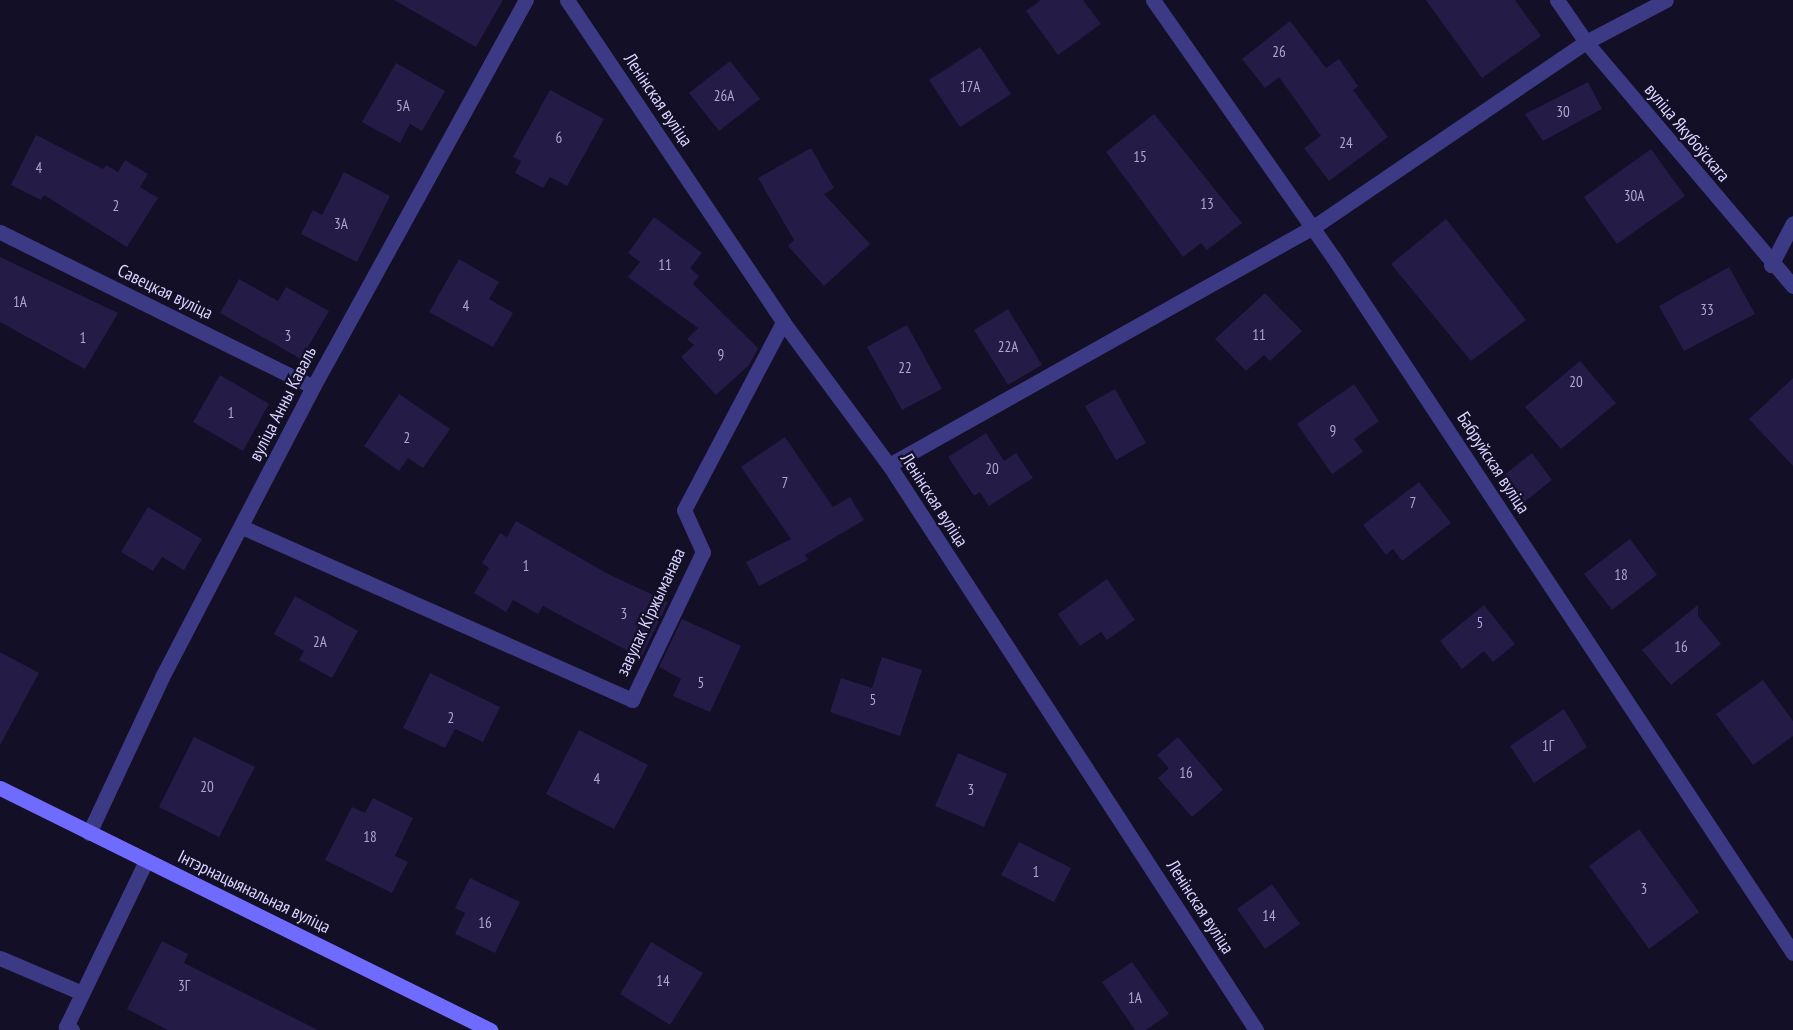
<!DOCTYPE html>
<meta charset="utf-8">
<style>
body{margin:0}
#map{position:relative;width:1793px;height:1030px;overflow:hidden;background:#130f26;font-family:"PT Sans Narrow",sans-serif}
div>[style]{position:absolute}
.building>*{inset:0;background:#241b47}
.lane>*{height:15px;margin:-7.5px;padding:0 7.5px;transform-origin:7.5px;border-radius:7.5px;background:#3d3a85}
.street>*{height:15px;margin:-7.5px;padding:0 7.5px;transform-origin:7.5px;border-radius:7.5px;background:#3d3a85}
.secondary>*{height:15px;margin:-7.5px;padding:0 7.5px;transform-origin:7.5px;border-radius:7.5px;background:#6f6bff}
span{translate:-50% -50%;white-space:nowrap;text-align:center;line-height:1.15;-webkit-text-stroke:4.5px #130f26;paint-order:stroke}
.number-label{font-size:15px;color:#aca6d1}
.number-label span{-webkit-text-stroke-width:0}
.street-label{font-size:18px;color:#d9d4ff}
</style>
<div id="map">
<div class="building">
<div style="clip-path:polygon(394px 0,503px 0,476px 47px)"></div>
<div style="clip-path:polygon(1041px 0,1083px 0,1101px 24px,1058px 55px,1026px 11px)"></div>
<div style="clip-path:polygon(1426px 0,1515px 0,1541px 36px,1482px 78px)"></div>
<div style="clip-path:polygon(1290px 21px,1326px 68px,1339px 59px,1358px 86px,1353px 90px,1388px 137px,1329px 181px,1304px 148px,1321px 136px,1279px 77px,1265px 88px,1242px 59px)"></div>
<div style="clip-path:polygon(980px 47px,1011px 94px,960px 127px,929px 80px)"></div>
<div style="clip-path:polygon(730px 61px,760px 99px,719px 131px,689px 93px)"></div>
<div style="clip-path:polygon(396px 63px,445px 91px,422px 131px,410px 124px,400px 143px,362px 122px)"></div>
<div style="clip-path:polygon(1588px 82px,1602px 109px,1543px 141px,1525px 114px)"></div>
<div style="clip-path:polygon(550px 90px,604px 119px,567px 186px,550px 177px,543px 188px,515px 173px,521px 161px,513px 157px)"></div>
<div style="clip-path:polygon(1154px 114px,1242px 223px,1207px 250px,1201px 243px,1183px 257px,1106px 152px)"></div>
<div style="clip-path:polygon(36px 135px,103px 169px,106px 165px,118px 172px,125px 160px,148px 174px,140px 187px,158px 198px,127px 247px,44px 195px,41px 200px,11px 185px)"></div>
<div style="clip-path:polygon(811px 148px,834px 188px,824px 194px,870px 244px,824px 286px,788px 246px,794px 240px,758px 178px)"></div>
<div style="clip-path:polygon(1651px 149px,1685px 196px,1617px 244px,1584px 197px)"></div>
<div style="clip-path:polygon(344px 172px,390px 196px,357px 262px,301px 234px,313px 210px,322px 215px)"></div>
<div style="clip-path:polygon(654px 217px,702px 253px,690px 268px,699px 276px,693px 284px,758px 348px,749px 365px,716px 395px,681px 357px,694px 345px,687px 339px,698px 328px,628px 277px,640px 262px,628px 253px)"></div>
<div style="clip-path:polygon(1446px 219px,1526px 320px,1471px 361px,1391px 264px)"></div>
<div style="clip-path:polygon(0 257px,118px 313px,85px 369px,0 322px)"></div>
<div style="clip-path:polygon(459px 259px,499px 282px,489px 299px,513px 313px,493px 347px,429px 312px)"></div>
<div style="clip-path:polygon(1729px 267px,1755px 314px,1684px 351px,1659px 306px)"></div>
<div style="clip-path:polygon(239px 279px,278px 301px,286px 287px,329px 311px,301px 359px,220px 313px)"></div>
<div style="clip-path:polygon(1265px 293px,1302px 331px,1270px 361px,1264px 355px,1246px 371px,1215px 339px)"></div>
<div style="clip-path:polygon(1008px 309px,1042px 365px,1008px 385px,974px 330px)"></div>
<div style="clip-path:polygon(907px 325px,942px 389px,902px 410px,867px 347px)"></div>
<div style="clip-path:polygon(1580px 361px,1616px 403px,1561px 449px,1525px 407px)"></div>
<div style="clip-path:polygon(220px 375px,269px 404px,243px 451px,193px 422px)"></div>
<div style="clip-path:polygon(1793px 378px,1793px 466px,1749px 419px)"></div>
<div style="clip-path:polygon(1354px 384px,1379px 421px,1354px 439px,1363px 452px,1332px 474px,1297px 424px)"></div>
<div style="clip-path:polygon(1115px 389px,1146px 443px,1116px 460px,1085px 406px)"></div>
<div style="clip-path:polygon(399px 394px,450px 429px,423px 468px,408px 458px,399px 471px,364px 446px)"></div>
<div style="clip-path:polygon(986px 433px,1004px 461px,1016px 453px,1033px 478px,989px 506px,980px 492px,974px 496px,948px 457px)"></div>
<div style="clip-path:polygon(785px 437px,833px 507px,850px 497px,864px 520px,805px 555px,808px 560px,759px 586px,746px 562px,791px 539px,741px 467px)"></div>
<div style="clip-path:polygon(1532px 453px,1552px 480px,1523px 503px,1503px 476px)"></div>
<div style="clip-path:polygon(1419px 482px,1451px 523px,1402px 561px,1393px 549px,1386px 555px,1363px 525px)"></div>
<div style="clip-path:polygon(148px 507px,202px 539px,184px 570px,162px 557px,153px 571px,121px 552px)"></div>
<div style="clip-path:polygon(516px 521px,608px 574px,668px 602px,641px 658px,543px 606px,538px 614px,513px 600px,506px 612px,474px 593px,489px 568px,482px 563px,500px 533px,507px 537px)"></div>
<div style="clip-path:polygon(1630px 539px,1657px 575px,1612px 610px,1584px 574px)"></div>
<div style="clip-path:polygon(1107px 579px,1135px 620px,1107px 640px,1101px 632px,1080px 646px,1058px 614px)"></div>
<div style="clip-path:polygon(295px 596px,358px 631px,332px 678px,299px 660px,304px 651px,274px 634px)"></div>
<div style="clip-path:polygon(1484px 605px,1515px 644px,1493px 662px,1484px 651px,1462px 669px,1440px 641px)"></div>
<div style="clip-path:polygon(1698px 605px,1698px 616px,1721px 644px,1671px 685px,1642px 650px)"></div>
<div style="clip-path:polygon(682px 619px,741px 646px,710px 712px,673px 696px,681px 679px,659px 667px)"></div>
<div style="clip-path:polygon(0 652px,39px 673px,0 745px)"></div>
<div style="clip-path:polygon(882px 657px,922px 670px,900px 736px,830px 712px,841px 678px,872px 688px)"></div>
<div style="clip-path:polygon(430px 673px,500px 707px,483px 742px,455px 729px,445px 748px,403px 728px)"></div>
<div style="clip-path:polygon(1763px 680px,1793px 721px,1793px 736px,1753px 765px,1716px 714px)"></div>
<div style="clip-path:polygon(1564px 709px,1587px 747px,1534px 783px,1510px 746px)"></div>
<div style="clip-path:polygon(579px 730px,648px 765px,614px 829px,546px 794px)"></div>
<div style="clip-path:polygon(194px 737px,255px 767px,219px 837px,159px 807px)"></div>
<div style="clip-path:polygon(1178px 737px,1223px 790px,1192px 817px,1158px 778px,1169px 768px,1157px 755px)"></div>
<div style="clip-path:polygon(958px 753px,1007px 774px,984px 827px,935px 806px)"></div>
<div style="clip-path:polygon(373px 798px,413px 818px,395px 856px,408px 862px,392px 893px,325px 860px,352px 807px,365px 813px)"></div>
<div style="clip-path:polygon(1639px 829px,1699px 912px,1649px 949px,1589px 866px)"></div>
<div style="clip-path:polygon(1019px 842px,1071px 868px,1054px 902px,1001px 875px)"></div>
<div style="clip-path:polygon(470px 878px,520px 902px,495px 953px,455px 934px,465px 913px,455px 908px)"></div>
<div style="clip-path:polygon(1272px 884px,1300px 924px,1265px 949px,1237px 909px)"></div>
<div style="clip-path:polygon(162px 941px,188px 954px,184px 963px,318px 1030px,168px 1030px,127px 1009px)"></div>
<div style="clip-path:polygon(651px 942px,703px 973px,670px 1025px,620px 994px)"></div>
<div style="clip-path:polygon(1132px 962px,1169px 1014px,1146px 1030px,1135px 1030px,1102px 982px)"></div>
</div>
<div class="lane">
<div style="left:889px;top:465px;width:485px;rotate:-29.3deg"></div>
<div style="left:0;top:958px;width:89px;rotate:23.1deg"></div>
<div style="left:72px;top:1030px;width:7px;rotate:-153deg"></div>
<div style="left:66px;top:1027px;width:184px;rotate:-64.3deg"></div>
</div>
<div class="street">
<div style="left:567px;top:0;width:388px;rotate:56.1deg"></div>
<div style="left:783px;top:322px;width:178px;rotate:53.5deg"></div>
<div style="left:889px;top:465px;width:674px;rotate:56.99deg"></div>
<div style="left:1153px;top:0;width:314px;rotate:55deg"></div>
<div style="left:1333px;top:257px;width:834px;rotate:56.54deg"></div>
<div style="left:1557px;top:0;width:51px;rotate:55.4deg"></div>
<div style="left:1586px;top:42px;width:320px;rotate:49.7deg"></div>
<div style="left:1312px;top:228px;width:331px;rotate:-34.2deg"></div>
<div style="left:1586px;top:42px;width:90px;rotate:-27.7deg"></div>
<div style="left:0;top:232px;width:349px;rotate:26.3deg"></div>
<div style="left:1771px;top:265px;width:47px;rotate:-62.4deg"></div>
<div style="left:242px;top:527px;width:427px;rotate:23.9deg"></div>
<div style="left:632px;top:700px;width:164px;rotate:-64.4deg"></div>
<div style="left:703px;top:552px;width:46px;rotate:-114.3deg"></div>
<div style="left:684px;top:510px;width:212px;rotate:-62.2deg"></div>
<div style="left:89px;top:833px;width:172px;rotate:-64.9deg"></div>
<div style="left:162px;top:677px;width:327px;rotate:-62.5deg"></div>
<div style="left:313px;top:387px;width:442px;rotate:-61.2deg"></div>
</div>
<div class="secondary">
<div style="left:0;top:788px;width:547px;rotate:26.28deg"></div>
</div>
<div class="number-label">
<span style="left:1279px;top:52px">26</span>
<span style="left:970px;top:87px">17А</span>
<span style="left:724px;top:96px">26А</span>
<span style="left:403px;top:106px">5А</span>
<span style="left:1563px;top:112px">30</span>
<span style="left:559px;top:138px">6</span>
<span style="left:1346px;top:143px">24</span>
<span style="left:1140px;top:157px">15</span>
<span style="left:39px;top:168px">4</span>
<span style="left:1634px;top:196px">30А</span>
<span style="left:1207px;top:204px">13</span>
<span style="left:116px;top:206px">2</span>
<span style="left:341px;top:224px">3А</span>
<span style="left:665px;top:265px">11</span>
<span style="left:20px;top:302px">1А</span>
<span style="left:466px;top:306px">4</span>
<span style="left:1707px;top:310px">33</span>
<span style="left:1259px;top:335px">11</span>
<span style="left:288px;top:336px">3</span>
<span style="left:83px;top:338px">1</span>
<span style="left:1008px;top:347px">22А</span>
<span style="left:721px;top:355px">9</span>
<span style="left:905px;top:368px">22</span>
<span style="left:1576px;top:382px">20</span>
<span style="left:231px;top:413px">1</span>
<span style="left:1333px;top:431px">9</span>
<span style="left:407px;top:438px">2</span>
<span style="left:992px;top:469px">20</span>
<span style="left:785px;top:483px">7</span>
<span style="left:1413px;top:503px">7</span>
<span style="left:526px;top:566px">1</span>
<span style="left:1621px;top:575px">18</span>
<span style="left:624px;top:614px">3</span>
<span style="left:1480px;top:623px">5</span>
<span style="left:320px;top:642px">2А</span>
<span style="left:1681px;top:647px">16</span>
<span style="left:701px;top:683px">5</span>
<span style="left:873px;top:700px">5</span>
<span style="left:451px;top:718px">2</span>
<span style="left:1548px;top:746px">1Г</span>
<span style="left:1186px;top:773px">16</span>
<span style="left:597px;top:779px">4</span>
<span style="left:207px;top:787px">20</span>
<span style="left:971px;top:790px">3</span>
<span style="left:370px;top:837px">18</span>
<span style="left:1036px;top:872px">1</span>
<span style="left:1644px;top:889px">3</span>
<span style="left:1269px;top:916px">14</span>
<span style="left:485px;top:923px">16</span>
<span style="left:663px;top:981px">14</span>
<span style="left:184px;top:986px">3Г</span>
<span style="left:1135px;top:998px">1А</span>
</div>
<div class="street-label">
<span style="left:658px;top:100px;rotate:56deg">Ленінская вуліца</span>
<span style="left:1687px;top:133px;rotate:50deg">вуліца Якубоўскага</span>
<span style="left:165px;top:292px;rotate:26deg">Савецкая вуліца</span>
<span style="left:283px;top:404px;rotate:-63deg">вуліца Анны Каваль</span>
<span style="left:1493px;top:463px;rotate:57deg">Бабруйская вуліца</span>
<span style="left:934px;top:500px;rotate:57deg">Ленінская вуліца</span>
<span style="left:651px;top:612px;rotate:-65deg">завулак Кіржыманава</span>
<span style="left:254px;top:892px;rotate:26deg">Інтэрнацыянальная вуліца</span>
<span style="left:1200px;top:907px;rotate:57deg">Ленінская вуліца</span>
</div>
</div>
